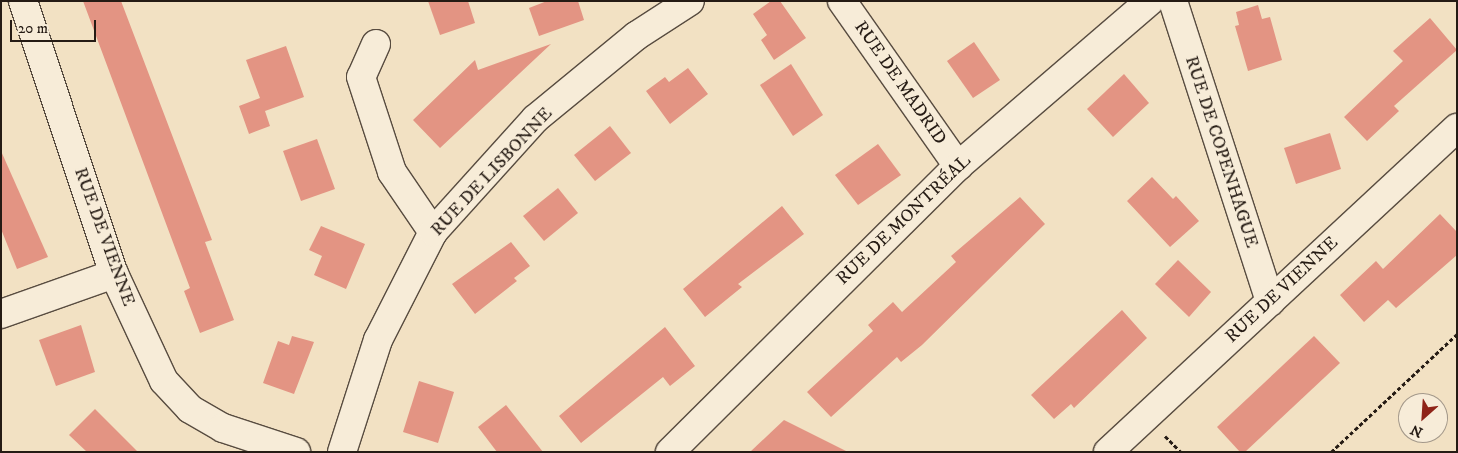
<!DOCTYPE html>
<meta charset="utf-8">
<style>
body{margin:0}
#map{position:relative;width:1458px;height:453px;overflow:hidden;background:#f2e1c3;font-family:"IM FELL DW Pica",serif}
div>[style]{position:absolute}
.building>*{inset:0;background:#e39483}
.path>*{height:3px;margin-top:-1.5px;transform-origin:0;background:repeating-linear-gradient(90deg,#251b14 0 4px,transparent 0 6.5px)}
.roads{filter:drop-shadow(1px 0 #584c40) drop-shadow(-1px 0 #584c40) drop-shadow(0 1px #584c40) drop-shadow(0 -1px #584c40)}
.minor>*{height:28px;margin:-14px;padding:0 14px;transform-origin:14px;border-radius:14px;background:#f7ecd8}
span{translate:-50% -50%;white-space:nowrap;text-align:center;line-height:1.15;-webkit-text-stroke:4px #f7ecd8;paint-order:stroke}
.street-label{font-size:18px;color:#251b14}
.frame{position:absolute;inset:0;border:2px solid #251b14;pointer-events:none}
.north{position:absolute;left:1398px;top:393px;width:50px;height:50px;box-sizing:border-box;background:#f7ecd8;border:1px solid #a3988a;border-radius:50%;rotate:206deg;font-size:14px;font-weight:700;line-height:20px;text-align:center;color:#251b14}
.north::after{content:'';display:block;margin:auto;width:18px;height:22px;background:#8f2418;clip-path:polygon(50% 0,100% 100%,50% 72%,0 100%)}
.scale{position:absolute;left:10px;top:20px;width:86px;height:22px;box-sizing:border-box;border:2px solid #251b14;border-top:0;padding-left:6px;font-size:15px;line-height:18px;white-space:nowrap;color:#251b14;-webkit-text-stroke:4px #f7ecd8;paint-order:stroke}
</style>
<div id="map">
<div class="building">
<div style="clip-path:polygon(83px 1px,121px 1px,212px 240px,205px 242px,234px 320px,200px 333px,184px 291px,190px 288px)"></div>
<div style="clip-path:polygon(428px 1px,468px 1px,475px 23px,440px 35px)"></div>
<div style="clip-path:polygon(547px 1px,578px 1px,584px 20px,539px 36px,529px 8px)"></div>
<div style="clip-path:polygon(771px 1px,780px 1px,806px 38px,774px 60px,761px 40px,767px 35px,753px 14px)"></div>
<div style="clip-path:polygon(1258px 5px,1262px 19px,1270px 17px,1282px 60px,1248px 71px,1235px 26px,1239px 25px,1236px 12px)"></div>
<div style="clip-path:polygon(1430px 18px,1457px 50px,1394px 106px,1399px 111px,1367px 141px,1344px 117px,1403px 61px,1393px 51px)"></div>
<div style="clip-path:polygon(974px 42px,1000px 80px,973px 98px,947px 61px)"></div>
<div style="clip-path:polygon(551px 44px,440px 148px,413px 120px,475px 60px,478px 70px)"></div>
<div style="clip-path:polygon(286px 46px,304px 97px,265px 111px,270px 126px,249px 134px,239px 106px,260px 98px,246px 60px)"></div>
<div style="clip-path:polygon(791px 64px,823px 115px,793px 136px,760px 85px)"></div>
<div style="clip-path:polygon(688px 68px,708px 94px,670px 124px,646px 91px,665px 77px,669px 82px)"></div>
<div style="clip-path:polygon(1124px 74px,1149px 103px,1113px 137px,1087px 109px)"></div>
<div style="clip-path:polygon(610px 126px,631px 153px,595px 181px,574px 155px)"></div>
<div style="clip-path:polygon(1330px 133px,1341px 169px,1296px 184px,1284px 148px)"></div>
<div style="clip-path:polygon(317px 139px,335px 189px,301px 201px,283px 151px)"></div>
<div style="clip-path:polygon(878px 144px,901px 175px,858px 205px,835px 175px)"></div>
<div style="clip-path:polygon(1px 151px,48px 257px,17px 269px,1px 229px)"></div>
<div style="clip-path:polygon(1152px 177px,1173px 199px,1176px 196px,1199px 221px,1170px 247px,1127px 201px)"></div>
<div style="clip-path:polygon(558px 188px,578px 213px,544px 241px,523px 216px)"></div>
<div style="clip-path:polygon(1020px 197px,1045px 224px,922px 345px,901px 362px,897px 357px,831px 417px,807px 392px,873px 331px,868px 325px,893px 302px,902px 312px,956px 262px,951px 256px)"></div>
<div style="clip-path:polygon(782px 206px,804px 234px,738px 284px,742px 287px,705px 317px,683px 289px)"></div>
<div style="clip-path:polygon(1440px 214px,1457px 232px,1457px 255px,1396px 308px,1388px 300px,1364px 322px,1340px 295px,1376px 261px,1383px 269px)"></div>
<div style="clip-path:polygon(321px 226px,365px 244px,346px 289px,314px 275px,322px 256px,309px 250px)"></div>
<div style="clip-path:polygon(511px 242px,530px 266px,514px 278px,517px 281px,475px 314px,452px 284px)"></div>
<div style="clip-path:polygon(1178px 260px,1211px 292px,1189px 317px,1155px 284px)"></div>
<div style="clip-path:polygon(1122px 310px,1147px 338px,1074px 408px,1071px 404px,1054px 419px,1031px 395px)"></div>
<div style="clip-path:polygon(81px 325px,95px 372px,56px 386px,39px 340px)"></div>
<div style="clip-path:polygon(665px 327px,695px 366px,670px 386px,663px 377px,581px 443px,559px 416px)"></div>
<div style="clip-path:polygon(292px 336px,314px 342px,294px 394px,263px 383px,278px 341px,289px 345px)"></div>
<div style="clip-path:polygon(1314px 336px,1340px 363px,1245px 452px,1240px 452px,1217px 427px)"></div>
<div style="clip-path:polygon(419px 381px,454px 392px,438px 443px,403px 432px)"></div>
<div style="clip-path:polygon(506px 405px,543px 452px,497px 452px,478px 427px)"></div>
<div style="clip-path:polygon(95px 409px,138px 452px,87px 452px,69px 435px)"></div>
<div style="clip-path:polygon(784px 420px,848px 452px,750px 452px)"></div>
</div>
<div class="path">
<div style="left:1165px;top:436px;width:23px;rotate:45deg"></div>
<div style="left:1331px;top:452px;width:173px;rotate:-43.1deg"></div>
</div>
<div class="roads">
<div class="minor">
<div style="left:23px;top:1px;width:288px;rotate:71.6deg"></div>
<div style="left:114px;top:274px;width:118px;rotate:65deg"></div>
<div style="left:164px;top:381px;width:38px;rotate:47deg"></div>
<div style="left:190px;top:409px;width:38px;rotate:30deg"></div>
<div style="left:223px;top:428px;width:77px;rotate:18.2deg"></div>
<div style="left:842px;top:1px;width:202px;rotate:54.9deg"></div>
<div style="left:1173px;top:1px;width:316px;rotate:72.1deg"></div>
<div style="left:376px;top:44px;width:36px;rotate:114deg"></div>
<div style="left:361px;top:77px;width:100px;rotate:71.9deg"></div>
<div style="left:392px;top:172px;width:73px;rotate:55.7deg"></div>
<div style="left:1px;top:314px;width:120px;rotate:-19.5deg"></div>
<div style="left:342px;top:452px;width:118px;rotate:-72.2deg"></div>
<div style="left:378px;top:340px;width:121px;rotate:-63deg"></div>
<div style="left:433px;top:232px;width:152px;rotate:-47.9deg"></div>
<div style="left:535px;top:119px;width:131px;rotate:-39.4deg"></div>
<div style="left:636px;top:36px;width:64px;rotate:-32.9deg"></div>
<div style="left:670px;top:452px;width:406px;rotate:-44.8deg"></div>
<div style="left:958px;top:166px;width:253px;rotate:-40.7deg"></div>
<div style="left:1108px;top:452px;width:476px;rotate:-42.9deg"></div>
</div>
</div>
<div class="street-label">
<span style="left:900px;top:83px;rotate:55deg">RUE DE MADRID</span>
<span style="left:1221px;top:152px;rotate:72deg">RUE DE COPENHAGUE</span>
<span style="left:492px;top:172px;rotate:-47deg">RUE DE LISBONNE</span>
<span style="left:904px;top:220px;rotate:-44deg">RUE DE MONTRÉAL</span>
<span style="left:104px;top:237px;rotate:70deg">RUE DE VIENNE</span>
<span style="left:1282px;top:290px;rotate:-43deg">RUE DE VIENNE</span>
</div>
<div class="frame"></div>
<div class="north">N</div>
<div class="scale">20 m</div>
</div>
